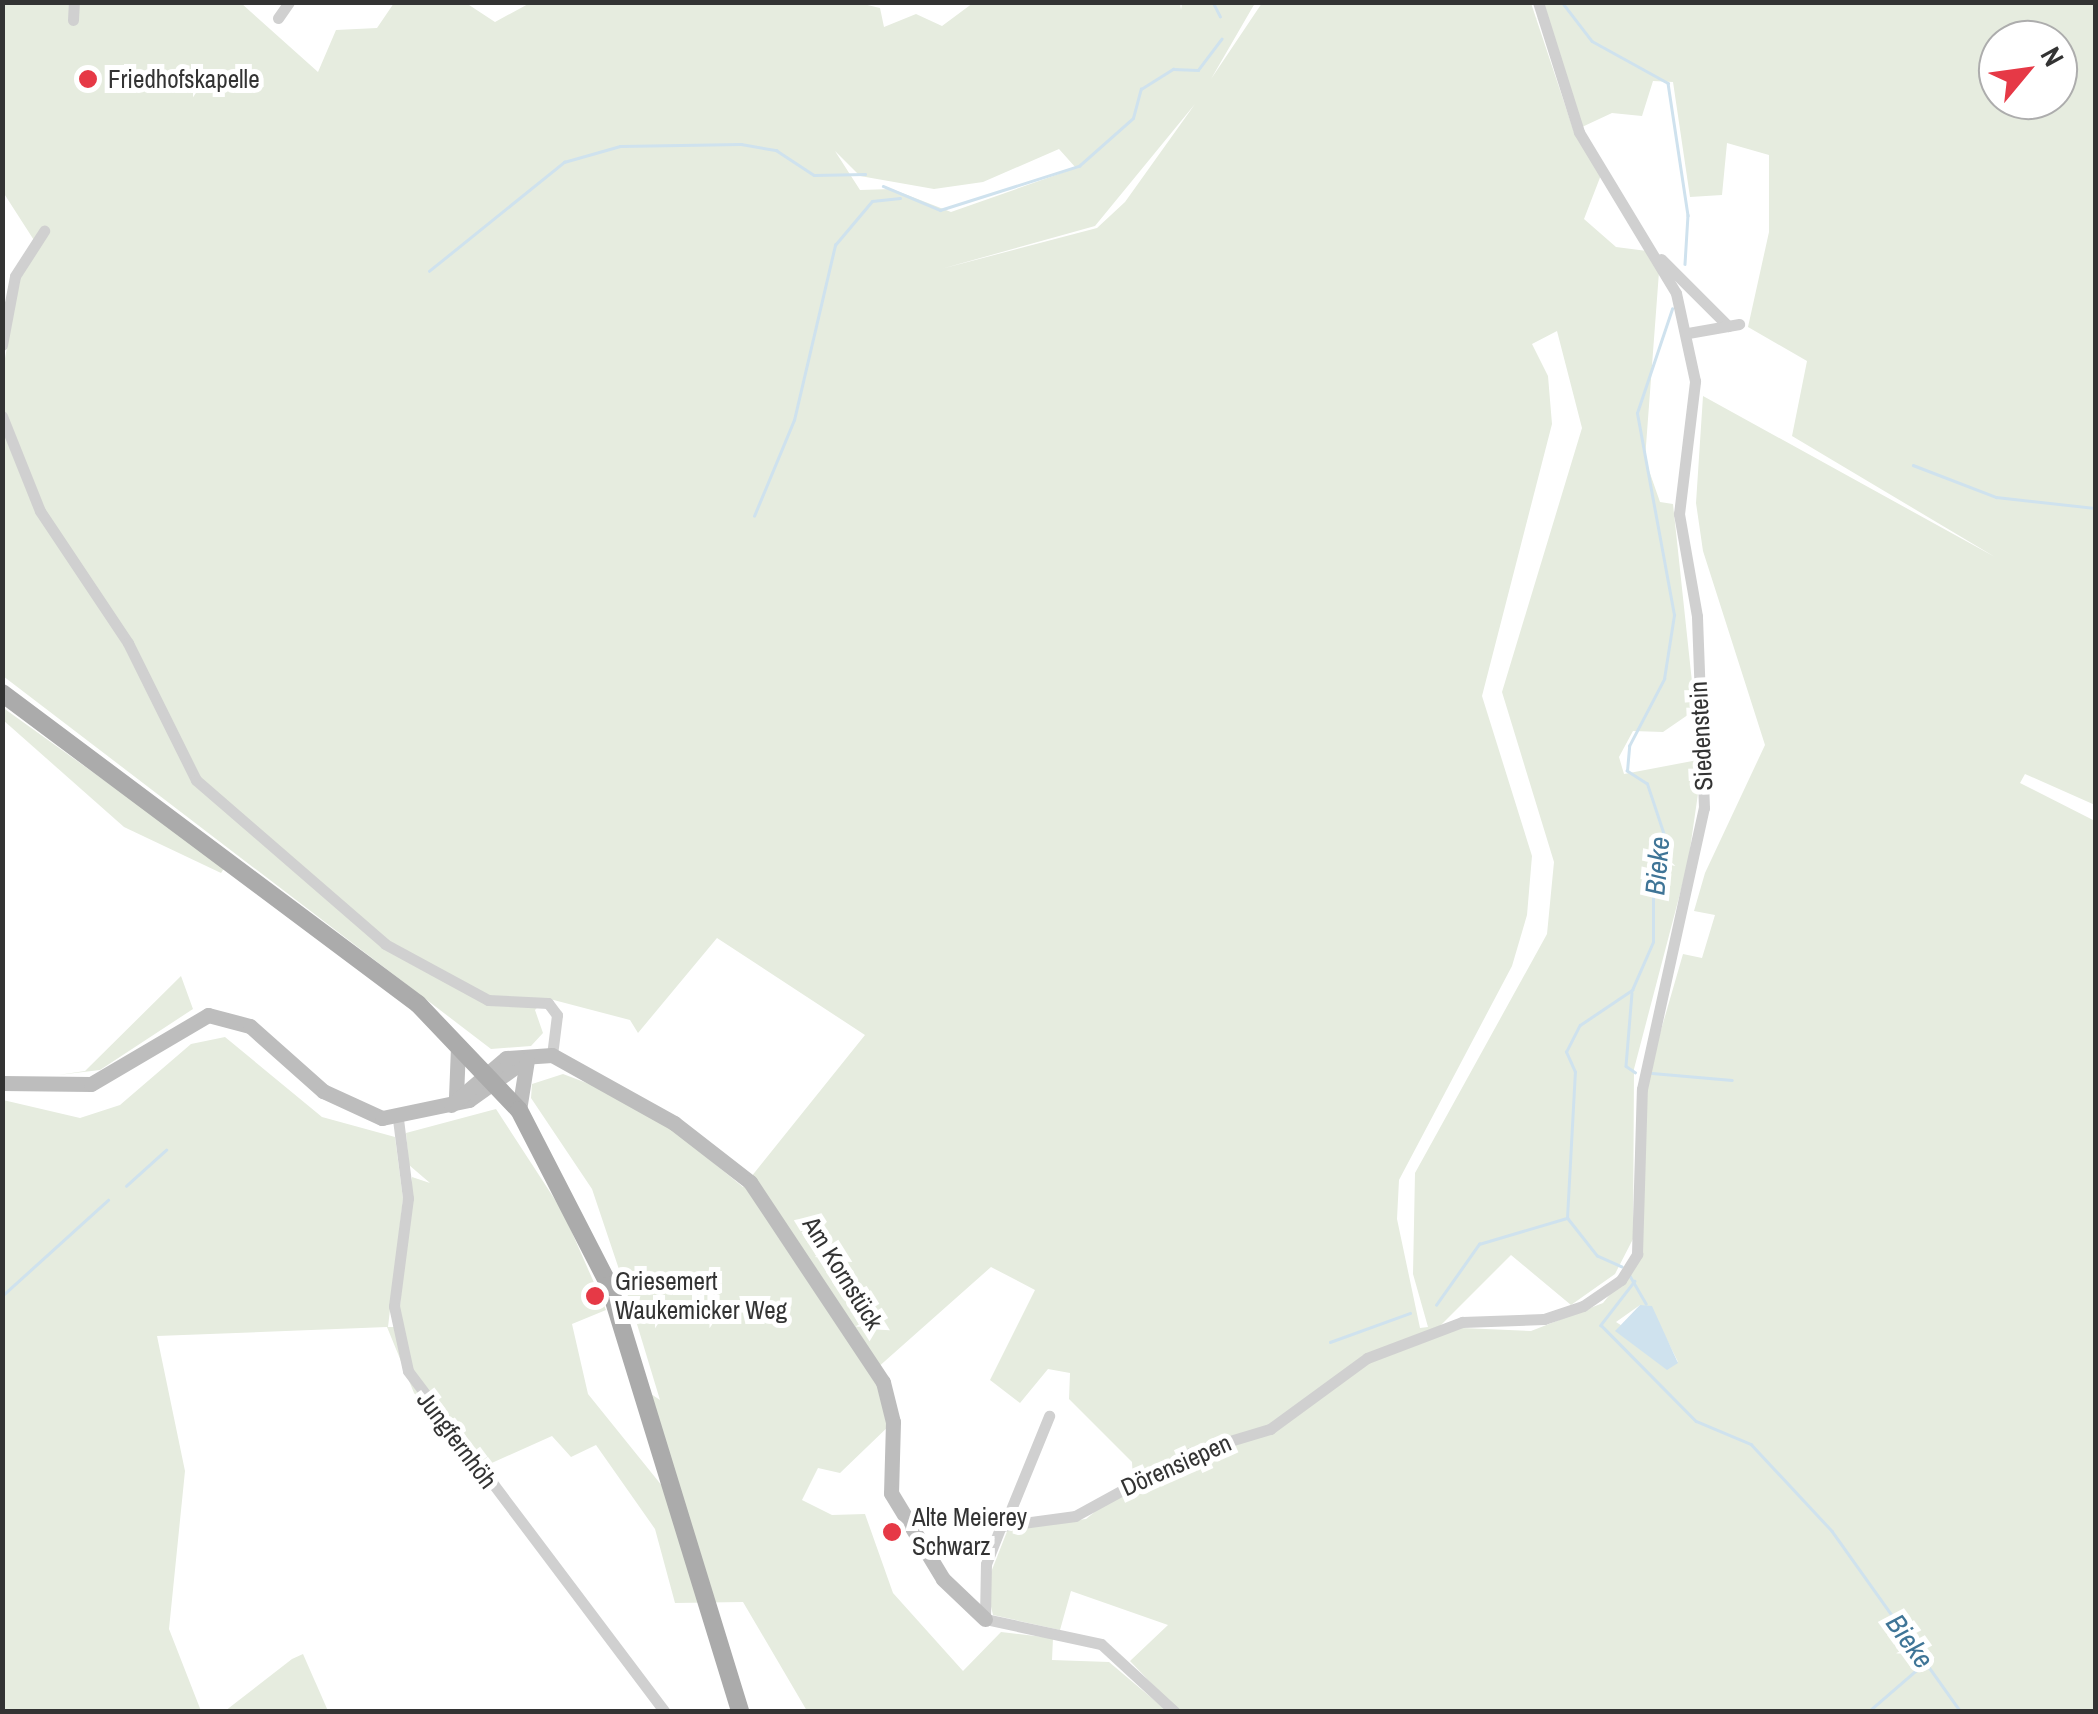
<!DOCTYPE html>
<meta charset="utf-8">
<style>
body{margin:0}
#map{position:relative;width:2098px;height:1714px;overflow:hidden;background:#fff;font-family:"Archivo Narrow",sans-serif}
div>[style]{position:absolute}
.green>*{inset:0;background:#e6ecdf}
.water>*{inset:0;background:#cfe2ee}
.stream>*{height:2.5px;margin:-1.25px;padding:0 1.25px;transform-origin:1.25px;border-radius:1.25px;background:#cfe2ee}
.street>*{height:11px;margin:-5.5px;padding:0 5.5px;transform-origin:5.5px;border-radius:5.5px;background:#d0d0d0}
.secondary>*{height:15px;margin:-7.5px;padding:0 7.5px;transform-origin:7.5px;border-radius:7.5px;background:#bdbdbd}
.primary>*{height:18px;margin:-9px;padding:0 9px;transform-origin:9px;border-radius:9px;background:#ababab}
.dots>*{width:28px;height:28px;translate:-50% -50%;box-sizing:border-box;border:5px solid #fff;border-radius:50%}
span{translate:-50% -50%;white-space:nowrap;text-align:center;line-height:1.15;-webkit-text-stroke:10px #fff;paint-order:stroke}
.poi-label{font-size:25px;color:#333}
.left{translate:0 -50%;text-align:left}
.street-label{font-size:25px;color:#333}
.water-label{font-size:28px;color:#3f7597;font-style:italic}
.frame{position:absolute;inset:0;border:5px solid #333;pointer-events:none}
.north{position:absolute;left:1978px;top:20px;width:100px;height:100px;box-sizing:border-box;background:#fff;border:2px solid #adadad;border-radius:50%;rotate:61deg;font-size:28px;font-weight:700;line-height:40px;text-align:center;color:#333}
.north::after{content:'';display:block;margin:auto;width:35px;height:45px;background:#e63946;clip-path:polygon(50% 0,100% 100%,50% 72%,0 100%)}
</style>
<div id="map">
<div class="green">
<div style="clip-path:polygon(evenodd,1180px 2px,1181px 10px,1182px 3px,1255px 3px,1211px 79px,1262px 3px,1531px 3px,1575px 135px,1601px 175px,1584px 219px,1616px 247px,1647px 251px,1659px 272px,1645px 459px,1660px 502px,1673px 504px,1695px 710px,1663px 732px,1633px 731px,1619px 757px,1624px 774px,1703px 759px,1688px 863px,1634px 1069px,1633px 1239px,1615px 1274px,1571px 1305px,1511px 1255px,1439px 1327px,1531px 1331px,1603px 1303px,1637px 1261px,1648px 1075px,1683px 954px,1702px 958px,1715px 915px,1694px 911px,1705px 873px,1765px 745px,1703px 551px,1696px 503px,1703px 396px,1995px 557px,1792px 436px,1807px 361px,1748px 327px,1769px 232px,1769px 155px,1727px 143px,1722px 195px,1690px 197px,1673px 82px,1653px 81px,1642px 116px,1612px 113px,1582px 127px,1543px 3px,2095px 3px,2095px 805px,2025px 774px,2020px 783px,2095px 821px,2095px 1711px,1178px 1711px,1130px 1661px,1168px 1625px,1071px 1591px,1060px 1630px,993px 1615px,986px 1585px,1008px 1529px,1086px 1519px,1133px 1481px,1132px 1462px,1069px 1399px,1070px 1373px,1048px 1369px,1020px 1403px,990px 1380px,1035px 1290px,991px 1267px,876px 1369px,893px 1422px,840px 1473px,818px 1468px,802px 1500px,832px 1515px,865px 1514px,893px 1593px,963px 1671px,1001px 1632px,1053px 1638px,1052px 1660px,1109px 1662px,1167px 1711px,807px 1711px,743px 1602px,675px 1603px,655px 1529px,596px 1445px,571px 1457px,552px 1436px,474px 1471px,414px 1393px,387px 1327px,157px 1336px,185px 1471px,169px 1629px,201px 1711px,3px 1711px,3px 1100px,80px 1118px,120px 1105px,191px 1044px,225px 1037px,322px 1117px,395px 1137px,403px 1199px,388px 1327px,398px 1327px,412px 1177px,430px 1183px,409px 1165px,406px 1133px,496px 1109px,563px 1212px,606px 1310px,572px 1324px,588px 1394px,667px 1492px,639px 1386px,660px 1400px,633px 1311px,592px 1189px,531px 1098px,532px 1084px,563px 1074px,600px 1088px,671px 1128px,743px 1187px,865px 1035px,717px 938px,638px 1033px,630px 1020px,546px 998px,535px 1010px,543px 1033px,531px 1046px,491px 1049px,3px 676px,3px 370px,19px 277px,39px 248px,3px 192px,3px 3px,241px 3px,318px 72px,336px 30px,377px 28px,394px 3px,466px 3px,495px 22px,530px 3px,859px 3px,880px 8px,884px 27px,916px 14px,942px 26px,973px 3px,1180px 2px,1998px 40px,2058px 40px,2058px 100px,1998px 100px,1998px 40px,1180px 2px,1195px 104px,1125px 202px,1097px 228px,941px 269px,1095px 226px,1195px 104px,1180px 2px,1059px 149px,1076px 168px,951px 212px,892px 189px,860px 190px,835px 151px,860px 176px,934px 189px,983px 182px,1059px 149px,1180px 2px,1557px 331px,1582px 428px,1502px 692px,1554px 862px,1547px 934px,1415px 1173px,1413px 1274px,1428px 1327px,1420px 1328px,1397px 1219px,1399px 1180px,1512px 966px,1527px 915px,1532px 856px,1482px 696px,1552px 424px,1548px 376px,1532px 344px,1557px 331px,1180px 2px,1640px 1305px,1656px 1318px,1678px 1362px,1616px 1322px,1640px 1305px)"></div>
<div style="clip-path:polygon(2px 707px,225px 867px,221px 873px,124px 827px,3px 720px)"></div>
<div style="clip-path:polygon(181px 976px,193px 1009px,100px 1070px,58px 1075px,85px 1071px)"></div>
<div style="clip-path:polygon(303px 1654px,328px 1711px,225px 1711px,292px 1659px)"></div>
</div>
<div class="water">
<div style="clip-path:polygon(1640px 1305px,1652px 1306px,1678px 1363px,1667px 1370px,1615px 1331px)"></div>
</div>
<div class="stream">
<div style="left:1213px;top:2px;width:16px;rotate:63deg"></div>
<div style="left:1562px;top:2px;width:49px;rotate:52.4deg"></div>
<div style="left:1592px;top:41px;width:87px;rotate:28.9deg"></div>
<div style="left:1668px;top:83px;width:134px;rotate:81.4deg"></div>
<div style="left:1688px;top:215px;width:49px;rotate:93.5deg"></div>
<div style="left:883px;top:186px;width:62px;rotate:22.8deg"></div>
<div style="left:940px;top:210px;width:146px;rotate:-17.6deg"></div>
<div style="left:1079px;top:166px;width:72px;rotate:-41.6deg"></div>
<div style="left:1133px;top:118px;width:30px;rotate:-75deg"></div>
<div style="left:1141px;top:89px;width:38px;rotate:-32deg"></div>
<div style="left:1173px;top:69px;width:25px;rotate:2deg"></div>
<div style="left:1198px;top:70px;width:39px;rotate:-53deg"></div>
<div style="left:429px;top:271px;width:174px;rotate:-38.9deg"></div>
<div style="left:564px;top:162px;width:58px;rotate:-15.9deg"></div>
<div style="left:620px;top:146px;width:121px;rotate:-0.9deg"></div>
<div style="left:741px;top:144px;width:36px;rotate:10deg"></div>
<div style="left:776px;top:150px;width:45px;rotate:33.3deg"></div>
<div style="left:814px;top:175px;width:51px;rotate:-1.1deg"></div>
<div style="left:1913px;top:465px;width:89px;rotate:21.1deg"></div>
<div style="left:1996px;top:497px;width:101px;rotate:6.3deg"></div>
<div style="left:754px;top:516px;width:104px;rotate:-67.4deg"></div>
<div style="left:794px;top:420px;width:180px;rotate:-76.8deg"></div>
<div style="left:835px;top:245px;width:57px;rotate:-49.9deg"></div>
<div style="left:872px;top:201px;width:28px;rotate:-6deg"></div>
<div style="left:1632px;top:993px;width:73px;rotate:94.7deg"></div>
<div style="left:1626px;top:1066px;width:11px;rotate:34deg"></div>
<div style="left:1652px;top:1073px;width:80px;rotate:5deg"></div>
<div style="left:126px;top:1186px;width:54px;rotate:-42deg"></div>
<div style="left:1622px;top:1267px;width:27px;rotate:-156deg"></div>
<div style="left:1597px;top:1256px;width:48px;rotate:-128.3deg"></div>
<div style="left:1567px;top:1218px;width:146px;rotate:-86.9deg"></div>
<div style="left:1575px;top:1072px;width:22px;rotate:-114deg"></div>
<div style="left:1566px;top:1052px;width:30px;rotate:-63deg"></div>
<div style="left:1580px;top:1025px;width:63px;rotate:-33.9deg"></div>
<div style="left:1632px;top:990px;width:52px;rotate:-66.4deg"></div>
<div style="left:1653px;top:942px;width:73px;rotate:-90deg"></div>
<div style="left:1653px;top:869px;width:33px;rotate:-69deg"></div>
<div style="left:1665px;top:838px;width:57px;rotate:-108.4deg"></div>
<div style="left:1647px;top:784px;width:24px;rotate:-147deg"></div>
<div style="left:1627px;top:771px;width:25px;rotate:-85deg"></div>
<div style="left:1629px;top:746px;width:76px;rotate:-62.4deg"></div>
<div style="left:1664px;top:679px;width:65px;rotate:-81.1deg"></div>
<div style="left:1674px;top:615px;width:205px;rotate:-100.4deg"></div>
<div style="left:1637px;top:413px;width:110px;rotate:-71.4deg"></div>
<div style="left:1629px;top:1274px;width:34px;rotate:60deg"></div>
<div style="left:1635px;top:1281px;width:56px;rotate:127.7deg"></div>
<div style="left:1601px;top:1325px;width:135px;rotate:45.3deg"></div>
<div style="left:1696px;top:1421px;width:60px;rotate:22.7deg"></div>
<div style="left:1751px;top:1444px;width:119px;rotate:47deg"></div>
<div style="left:1832px;top:1531px;width:222px;rotate:54.5deg"></div>
<div style="left:2px;top:1296px;width:143px;rotate:-42.2deg"></div>
<div style="left:1436px;top:1305px;width:75px;rotate:-54.8deg"></div>
<div style="left:1479px;top:1244px;width:92px;rotate:-16.5deg"></div>
<div style="left:1330px;top:1342px;width:85px;rotate:-19.9deg"></div>
<div style="left:1868px;top:1712px;width:79px;rotate:-40.9deg"></div>
</div>
<div class="street">
<div style="left:278px;top:18px;width:19px;rotate:-55deg"></div>
<div style="left:73px;top:20px;width:18px;rotate:-87deg"></div>
<div style="left:1661px;top:259px;width:95px;rotate:45deg"></div>
<div style="left:1688px;top:333px;width:52px;rotate:-10deg"></div>
<div style="left:2px;top:345px;width:70px;rotate:-79.3deg"></div>
<div style="left:15px;top:276px;width:54px;rotate:-57.2deg"></div>
<div style="left:2px;top:416px;width:102px;rotate:68.2deg"></div>
<div style="left:40px;top:511px;width:159px;rotate:56.3deg"></div>
<div style="left:128px;top:643px;width:153px;rotate:63.6deg"></div>
<div style="left:196px;top:780px;width:250px;rotate:40.9deg"></div>
<div style="left:385px;top:944px;width:117px;rotate:28.5deg"></div>
<div style="left:488px;top:1000px;width:60px;rotate:2.9deg"></div>
<div style="left:548px;top:1003px;width:15px;rotate:53deg"></div>
<div style="left:557px;top:1015px;width:40px;rotate:97.1deg"></div>
<div style="left:398px;top:1119px;width:80px;rotate:82.8deg"></div>
<div style="left:408px;top:1198px;width:109px;rotate:97.4deg"></div>
<div style="left:394px;top:1306px;width:66px;rotate:77.8deg"></div>
<div style="left:408px;top:1371px;width:427px;rotate:53deg"></div>
<div style="left:1005px;top:1524px;width:117px;rotate:-67.8deg"></div>
<div style="left:1175px;top:1712px;width:100px;rotate:-137.4deg"></div>
<div style="left:1101px;top:1644px;width:119px;rotate:-167.8deg"></div>
<div style="left:985px;top:1619px;width:55px;rotate:-89deg"></div>
<div style="left:986px;top:1564px;width:41px;rotate:-68.5deg"></div>
<div style="left:1001px;top:1526px;width:75px;rotate:-7.7deg"></div>
<div style="left:1075px;top:1516px;width:131px;rotate:-28.7deg"></div>
<div style="left:1190px;top:1453px;width:84px;rotate:-16.7deg"></div>
<div style="left:1270px;top:1429px;width:120px;rotate:-36.2deg"></div>
<div style="left:1367px;top:1358px;width:102px;rotate:-20.8deg"></div>
<div style="left:1462px;top:1322px;width:82px;rotate:-2.1deg"></div>
<div style="left:1544px;top:1319px;width:41px;rotate:-18.4deg"></div>
<div style="left:1583px;top:1306px;width:46px;rotate:-34.4deg"></div>
<div style="left:1621px;top:1280px;width:31px;rotate:-58deg"></div>
<div style="left:1637px;top:1254px;width:165px;rotate:-88.3deg"></div>
<div style="left:1642px;top:1089px;width:288px;rotate:-77.6deg"></div>
<div style="left:1704px;top:808px;width:192px;rotate:-92.1deg"></div>
<div style="left:1697px;top:616px;width:104px;rotate:-100deg"></div>
<div style="left:1679px;top:514px;width:134px;rotate:-83.1deg"></div>
<div style="left:1695px;top:381px;width:90px;rotate:-102.2deg"></div>
<div style="left:1676px;top:293px;width:188px;rotate:-121.1deg"></div>
<div style="left:1579px;top:132px;width:136px;rotate:-107.5deg"></div>
</div>
<div class="secondary">
<div style="left:2px;top:1083px;width:89px;rotate:0.6deg"></div>
<div style="left:91px;top:1084px;width:136px;rotate:-30.5deg"></div>
<div style="left:208px;top:1015px;width:43px;rotate:14.7deg"></div>
<div style="left:250px;top:1026px;width:98px;rotate:41.7deg"></div>
<div style="left:323px;top:1091px;width:65px;rotate:24.6deg"></div>
<div style="left:382px;top:1118px;width:89px;rotate:-11.7deg"></div>
<div style="left:469px;top:1100px;width:74px;rotate:-35.6deg"></div>
<div style="left:456px;top:1097px;width:49px;rotate:-87.7deg"></div>
<div style="left:451px;top:1105px;width:72px;rotate:-40.5deg"></div>
<div style="left:506px;top:1058px;width:46px;rotate:-3.7deg"></div>
<div style="left:552px;top:1055px;width:140px;rotate:29.1deg"></div>
<div style="left:674px;top:1123px;width:96px;rotate:37.8deg"></div>
<div style="left:750px;top:1182px;width:240px;rotate:56.4deg"></div>
<div style="left:883px;top:1382px;width:41px;rotate:76deg"></div>
<div style="left:893px;top:1422px;width:71px;rotate:91.6deg"></div>
<div style="left:891px;top:1493px;width:100px;rotate:58.8deg"></div>
<div style="left:943px;top:1579px;width:58px;rotate:43.6deg"></div>
<div style="left:519px;top:1110px;width:51px;rotate:-80.9deg"></div>
</div>
<div class="primary">
<div style="left:2px;top:693px;width:519px;rotate:36.78deg"></div>
<div style="left:418px;top:1004px;width:146px;rotate:46.4deg"></div>
<div style="left:519px;top:1110px;width:197px;rotate:62.8deg"></div>
<div style="left:609px;top:1285px;width:447px;rotate:72.9deg"></div>
</div>
<div class="dots">
<div style="left:88px;top:79px;background:#e63946"></div>
<div style="left:595px;top:1296px;background:#e63946"></div>
<div style="left:892px;top:1532px;background:#e63946"></div>
</div>
<div class="poi-label">
<span class="left" style="left:108px;top:79px">Friedhofskapelle</span>
<span class="left" style="left:615px;top:1296px">Griesemert<br>Waukemicker Weg</span>
<span class="left" style="left:912px;top:1532px">Alte Meierey<br>Schwarz</span>
</div>
<div class="street-label">
<span style="left:1701px;top:736px;rotate:-93deg">Siedenstein</span>
<span style="left:843px;top:1273px;rotate:58deg">Am Kornstück</span>
<span style="left:457px;top:1440px;rotate:53deg">Jungfernhöh</span>
<span style="left:1176px;top:1465px;rotate:-24deg">Dörensiepen</span>
</div>
<div class="water-label">
<span style="left:1657px;top:866px;rotate:-85deg">Bieke</span>
<span style="left:1910px;top:1641px;rotate:54deg">Bieke</span>
</div>
<div class="frame"></div>
<div class="north">N</div>
</div>
